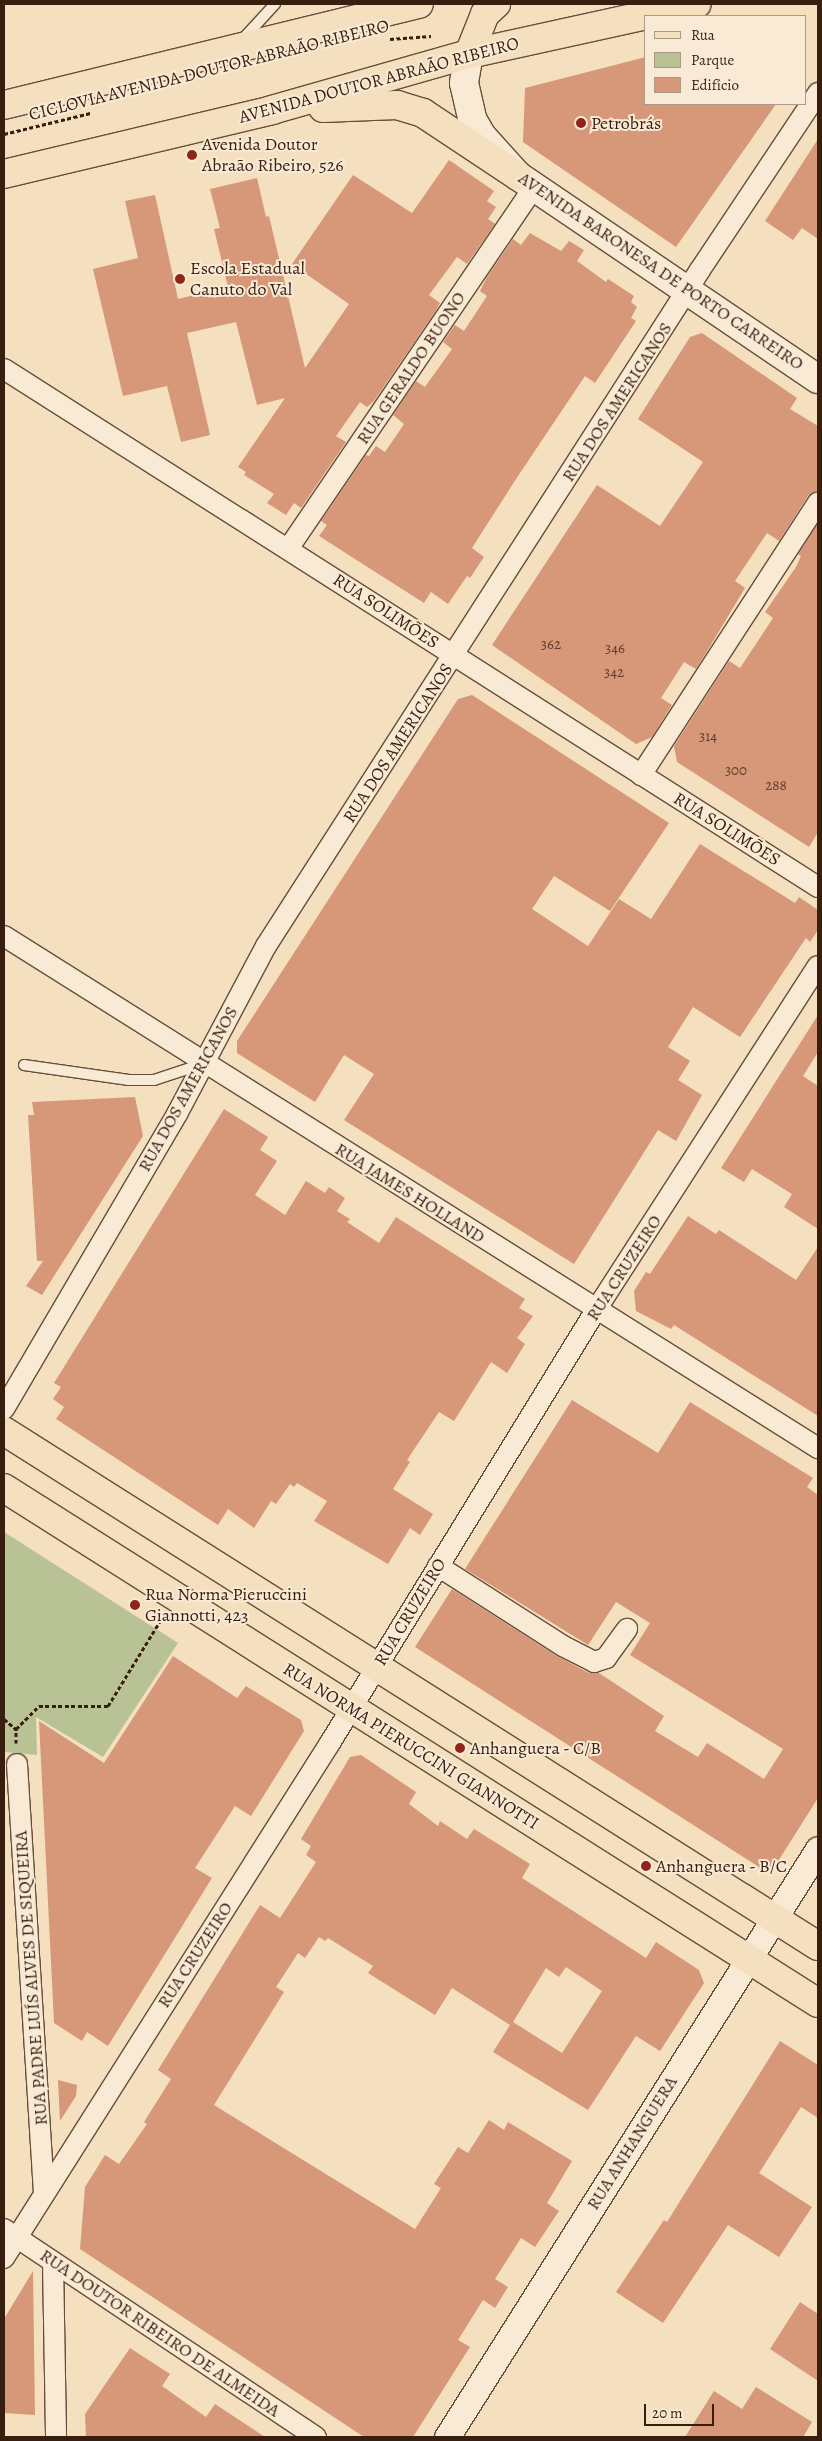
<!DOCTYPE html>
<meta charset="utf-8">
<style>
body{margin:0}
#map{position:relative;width:822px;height:2441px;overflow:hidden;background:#f4dfbe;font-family:Alegreya,serif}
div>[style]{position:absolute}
.green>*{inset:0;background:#b9c294}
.building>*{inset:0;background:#d79779}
.path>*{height:3px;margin-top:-1.5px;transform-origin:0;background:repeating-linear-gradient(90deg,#381e0f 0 4px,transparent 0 6.5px)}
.roads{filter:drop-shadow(1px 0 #674e3b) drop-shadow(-1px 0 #674e3b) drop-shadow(0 1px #674e3b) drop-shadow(0 -1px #674e3b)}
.service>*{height:10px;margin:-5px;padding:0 5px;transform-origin:5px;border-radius:5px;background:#f8ead5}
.minor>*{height:20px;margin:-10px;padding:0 10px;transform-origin:10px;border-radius:10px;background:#f8ead5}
.tertiary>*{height:25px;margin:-12.5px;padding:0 12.5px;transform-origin:12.5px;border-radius:12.5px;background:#f8ead5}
.secondary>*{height:28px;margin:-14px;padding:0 14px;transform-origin:14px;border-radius:14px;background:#f8ead5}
.primary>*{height:28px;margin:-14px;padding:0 14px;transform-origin:14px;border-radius:14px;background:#f4dfbe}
.dots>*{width:14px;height:14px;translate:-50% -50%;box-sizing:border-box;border:2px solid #f8ead5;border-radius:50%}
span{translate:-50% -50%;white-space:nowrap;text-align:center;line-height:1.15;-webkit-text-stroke:4px #f8ead5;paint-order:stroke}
.number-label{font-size:15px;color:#603c2a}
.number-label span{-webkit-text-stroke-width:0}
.street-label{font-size:18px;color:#381e0f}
.poi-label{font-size:18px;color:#381e0f}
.left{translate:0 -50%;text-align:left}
.frame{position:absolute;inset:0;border:5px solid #381e0f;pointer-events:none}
.legend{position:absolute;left:644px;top:15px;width:162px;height:90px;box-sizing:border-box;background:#f8ead5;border:1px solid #ab9886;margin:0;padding:6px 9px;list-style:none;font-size:15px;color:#381e0f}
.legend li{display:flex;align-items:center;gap:10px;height:25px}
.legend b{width:25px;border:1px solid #ab9886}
.scale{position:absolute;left:644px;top:2404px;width:70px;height:22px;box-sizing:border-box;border:2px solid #381e0f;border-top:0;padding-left:6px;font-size:15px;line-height:18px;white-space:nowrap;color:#381e0f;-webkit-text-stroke:4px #f8ead5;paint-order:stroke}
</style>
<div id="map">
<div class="green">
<div style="clip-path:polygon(4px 1532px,178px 1643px,103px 1757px,36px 1717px,37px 1755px,4px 1752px)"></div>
</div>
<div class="building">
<div style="clip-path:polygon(646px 57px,646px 104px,776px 104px,676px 247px,523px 142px,525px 88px)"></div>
<div style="clip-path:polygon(818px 139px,818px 239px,802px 228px,793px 240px,765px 221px)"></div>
<div style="clip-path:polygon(449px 160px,494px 191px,487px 201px,496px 207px,488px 219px,495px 224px,467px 264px,457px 257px,429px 295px,440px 303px,435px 312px,374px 401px,367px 407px,360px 402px,336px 436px,346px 442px,301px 508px,294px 503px,286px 515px,267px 503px,274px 494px,244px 475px,246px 472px,238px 467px,285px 398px,257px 405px,236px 322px,187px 333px,210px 435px,181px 442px,167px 386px,123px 396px,93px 269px,138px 258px,125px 201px,155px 195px,178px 299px,228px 287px,214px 229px,220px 228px,210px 189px,257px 178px,266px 217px,269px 216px,305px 368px,349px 304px,292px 264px,353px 175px,412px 213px)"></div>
<div style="clip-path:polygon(530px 233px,561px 251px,569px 241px,584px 250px,577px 261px,606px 282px,608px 279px,634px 296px,631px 302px,637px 307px,631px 318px,636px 321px,595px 383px,585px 376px,516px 479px,472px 548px,484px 557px,470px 578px,467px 576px,448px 604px,431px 592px,424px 603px,319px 536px,327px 525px,321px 521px,366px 455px,369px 456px,376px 446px,385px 452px,404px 424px,393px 415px,416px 381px,425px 387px,452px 349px,443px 342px,455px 325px,464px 331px,487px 296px,480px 291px,487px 277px,513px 239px,521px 245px)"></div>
<div style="clip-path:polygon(702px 333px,797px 398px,790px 409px,818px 426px,818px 490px,808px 496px,779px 541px,767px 533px,735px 581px,745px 588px,709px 648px,696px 669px,684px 662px,661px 698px,672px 705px,652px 737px,636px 744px,492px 645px,597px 485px,660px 526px,703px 462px,638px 419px,690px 337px)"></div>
<div style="clip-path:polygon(818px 523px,818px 832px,809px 847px,677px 762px,674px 746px,729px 661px,740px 668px,773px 618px,765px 612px,796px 567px,801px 556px,798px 554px)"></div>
<div style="clip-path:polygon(472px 695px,669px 823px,610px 911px,554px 876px,532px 909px,588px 946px,619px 899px,651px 919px,700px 844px,795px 903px,799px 897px,818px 910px,818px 930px,810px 942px,806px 938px,740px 1037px,693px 1007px,668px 1047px,690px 1061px,678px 1080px,702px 1095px,676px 1141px,658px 1130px,574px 1264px,344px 1120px,374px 1074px,344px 1055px,315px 1102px,237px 1053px,237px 1041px,458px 699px)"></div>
<div style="clip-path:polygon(818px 1015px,818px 1052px,803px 1076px,818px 1086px,818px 1229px,784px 1207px,792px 1194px,752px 1169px,744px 1182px,721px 1168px)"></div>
<div style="clip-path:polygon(135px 1097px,143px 1136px,42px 1295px,26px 1286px,43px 1261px,37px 1261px,28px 1115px,34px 1115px,32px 1102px)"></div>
<div style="clip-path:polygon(224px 1109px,268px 1137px,260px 1150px,277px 1161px,255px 1195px,285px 1215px,306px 1181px,325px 1193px,329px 1187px,345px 1198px,337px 1211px,350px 1219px,347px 1222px,379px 1243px,396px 1217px,525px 1299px,519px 1308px,533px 1316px,517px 1338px,525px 1344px,507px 1373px,491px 1362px,454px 1421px,439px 1412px,407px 1460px,410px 1462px,393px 1489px,433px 1514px,420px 1535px,410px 1528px,388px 1564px,314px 1521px,327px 1501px,297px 1483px,294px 1487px,290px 1484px,276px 1504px,271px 1501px,254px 1528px,228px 1509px,218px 1525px,56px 1419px,64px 1407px,53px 1399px,61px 1387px,54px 1383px)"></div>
<div style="clip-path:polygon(688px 1216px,716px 1234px,719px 1230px,796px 1280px,818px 1247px,818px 1416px,674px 1325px,671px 1329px,636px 1311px,634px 1291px,646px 1272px,650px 1274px)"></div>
<div style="clip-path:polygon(572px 1400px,658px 1453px,690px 1402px,813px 1478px,807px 1487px,818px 1495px,818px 1798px,770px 1874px,415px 1647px,452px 1589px,557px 1656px,589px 1673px,599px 1673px,664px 1716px,655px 1731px,698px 1757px,707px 1743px,764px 1779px,783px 1749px,630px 1655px,650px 1623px,616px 1602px,588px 1645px,465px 1569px)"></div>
<div style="clip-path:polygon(173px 1656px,237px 1698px,246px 1686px,301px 1720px,304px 1731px,251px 1816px,235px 1806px,195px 1868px,212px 1878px,108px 2046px,87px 2032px,82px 2041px,54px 2023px,39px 1721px,104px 1763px)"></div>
<div style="clip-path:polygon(evenodd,361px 1755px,416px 1792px,409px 1804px,438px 1826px,440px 1821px,467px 1839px,474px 1829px,530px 1864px,522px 1878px,646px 1958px,656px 1942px,699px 1970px,704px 1983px,660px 2051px,636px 2036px,588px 2110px,493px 2052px,510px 2025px,452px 1988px,435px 2015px,368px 1973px,373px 1966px,328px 1938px,325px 1941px,319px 1937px,305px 1958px,298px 1953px,276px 1987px,284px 1992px,214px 2105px,415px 2229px,441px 2188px,434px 2184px,458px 2147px,468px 2153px,489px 2120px,504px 2130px,508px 2122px,572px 2161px,547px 2203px,559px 2211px,535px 2247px,521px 2238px,495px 2279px,508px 2287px,495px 2308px,483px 2300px,458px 2340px,470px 2347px,413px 2437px,364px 2437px,80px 2249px,85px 2187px,105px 2155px,119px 2164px,147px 2124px,144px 2122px,171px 2079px,158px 2070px,260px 1905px,280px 1918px,316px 1862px,306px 1855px,311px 1846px,301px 1839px,350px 1757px,361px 1755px,566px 1967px,602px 1991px,562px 2053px,513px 2022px,546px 1968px,559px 1977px,566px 1967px)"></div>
<div style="clip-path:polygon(780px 2041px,818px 2065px,818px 2118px,801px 2107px,759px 2173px,812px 2207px,779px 2257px,728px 2225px,663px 2323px,616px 2292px,664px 2220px,667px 2222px)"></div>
<div style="clip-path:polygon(58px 2080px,77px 2085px,76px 2096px,60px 2121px)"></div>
<div style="clip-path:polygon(33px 2271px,35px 2415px,4px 2413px,4px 2319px)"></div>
<div style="clip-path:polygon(800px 2302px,818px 2314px,818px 2381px,770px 2349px)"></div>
<div style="clip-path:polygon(130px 2348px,170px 2374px,162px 2386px,206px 2417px,215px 2404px,265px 2437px,86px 2437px,85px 2414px)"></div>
<div style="clip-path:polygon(756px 2387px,812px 2422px,803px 2437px,685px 2437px,714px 2391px,742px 2409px)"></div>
</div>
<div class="path">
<div style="left:390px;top:39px;width:41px;rotate:-4.2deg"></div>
<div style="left:4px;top:134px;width:89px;rotate:-13.7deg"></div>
<div style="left:4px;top:1719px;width:16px;rotate:40deg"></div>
<div style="left:16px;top:1743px;width:14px;rotate:-90deg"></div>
<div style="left:16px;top:1729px;width:33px;rotate:-45deg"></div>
<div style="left:39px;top:1706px;width:69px"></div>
<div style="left:108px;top:1706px;width:103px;rotate:-58.5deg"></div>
</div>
<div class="roads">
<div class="service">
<div style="left:242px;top:40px;width:49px;rotate:-47.5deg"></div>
<div style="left:24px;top:1065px;width:106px;rotate:8.1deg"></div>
<div style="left:129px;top:1080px;width:25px"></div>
<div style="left:154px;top:1080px;width:51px;rotate:-18.4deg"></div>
</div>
<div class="minor">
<div style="left:4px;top:369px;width:965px;rotate:32.47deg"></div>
<div style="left:288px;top:549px;width:438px;rotate:-55.8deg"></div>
<div style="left:641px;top:775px;width:325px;rotate:-57deg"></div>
<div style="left:4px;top:936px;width:962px;rotate:32.17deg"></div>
<div style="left:4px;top:1409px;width:342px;rotate:-59.6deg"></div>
<div style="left:177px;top:1114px;width:190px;rotate:-62.1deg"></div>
<div style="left:266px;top:946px;width:803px;rotate:-57.3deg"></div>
<div style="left:700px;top:270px;width:213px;rotate:-56.3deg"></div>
<div style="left:438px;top:1566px;width:148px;rotate:32.6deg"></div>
<div style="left:563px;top:1646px;width:35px;rotate:27deg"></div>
<div style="left:594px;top:1662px;width:13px;rotate:-18deg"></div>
<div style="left:606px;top:1658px;width:36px;rotate:-54deg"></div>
<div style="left:17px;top:1764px;width:429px;rotate:86.4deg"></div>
<div style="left:4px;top:2229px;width:375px;rotate:33.7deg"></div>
<div style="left:4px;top:2258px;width:610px;rotate:-57.67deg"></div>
<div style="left:330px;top:1743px;width:508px;rotate:-58.44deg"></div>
<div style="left:596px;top:1310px;width:409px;rotate:-57.2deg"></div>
<div style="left:53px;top:2262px;width:175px;rotate:89deg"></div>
</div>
<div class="tertiary">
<div style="left:447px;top:2437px;width:695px;rotate:-57.75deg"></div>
</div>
<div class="secondary">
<div style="left:469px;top:54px;width:29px;rotate:100deg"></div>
<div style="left:464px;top:83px;width:37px;rotate:77deg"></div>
<div style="left:472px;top:119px;width:20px;rotate:60deg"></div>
<div style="left:482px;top:136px;width:54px;rotate:48deg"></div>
<div style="left:518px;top:176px;width:362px;rotate:34.1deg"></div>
</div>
<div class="primary">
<div style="left:469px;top:54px;width:43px;rotate:-68.2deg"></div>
<div style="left:485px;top:14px;width:15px;rotate:-42deg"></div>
<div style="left:4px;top:105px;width:427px;rotate:-13.7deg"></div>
<div style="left:323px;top:108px;width:74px;rotate:-2.3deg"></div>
<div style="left:397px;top:105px;width:27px;rotate:17deg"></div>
<div style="left:423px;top:113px;width:114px;rotate:33.6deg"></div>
<div style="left:4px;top:174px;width:276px;rotate:-13.4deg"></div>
<div style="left:272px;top:110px;width:205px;rotate:-15.9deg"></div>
<div style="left:469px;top:54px;width:233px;rotate:-12.4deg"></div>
<div style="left:4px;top:1431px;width:963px;rotate:32.32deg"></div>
<div style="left:4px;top:1488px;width:963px;rotate:32.32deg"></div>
</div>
</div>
<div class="dots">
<div style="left:581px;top:123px;background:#8f2418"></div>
<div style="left:192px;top:155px;background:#8f2418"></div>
<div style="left:180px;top:279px;background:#8f2418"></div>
<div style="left:135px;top:1605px;background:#8f2418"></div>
<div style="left:460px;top:1748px;background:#8f2418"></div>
<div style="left:646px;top:1866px;background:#8f2418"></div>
</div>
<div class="number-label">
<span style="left:551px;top:645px">362</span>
<span style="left:615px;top:649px">346</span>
<span style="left:614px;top:673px">342</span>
<span style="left:708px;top:737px">314</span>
<span style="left:736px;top:771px">300</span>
<span style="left:776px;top:786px">288</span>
</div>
<div class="street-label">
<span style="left:209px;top:70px;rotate:-14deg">CICLOVIA AVENIDA DOUTOR ABRAÃO RIBEIRO</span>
<span style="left:379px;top:80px;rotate:-15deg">AVENIDA DOUTOR ABRAÃO RIBEIRO</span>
<span style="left:661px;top:271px;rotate:34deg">AVENIDA BARONESA DE PORTO CARREIRO</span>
<span style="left:411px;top:368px;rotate:-56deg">RUA GERALDO BUONO</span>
<span style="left:617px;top:402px;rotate:-57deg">RUA DOS AMERICANOS</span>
<span style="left:386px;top:611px;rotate:33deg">RUA SOLIMÕES</span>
<span style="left:398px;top:743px;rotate:-57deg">RUA DOS AMERICANOS</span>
<span style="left:727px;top:829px;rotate:32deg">RUA SOLIMÕES</span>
<span style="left:188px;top:1089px;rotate:-61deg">RUA DOS AMERICANOS</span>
<span style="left:410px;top:1193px;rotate:32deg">RUA JAMES HOLLAND</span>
<span style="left:624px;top:1268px;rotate:-57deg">RUA CRUZEIRO</span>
<span style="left:410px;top:1612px;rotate:-59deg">RUA CRUZEIRO</span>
<span style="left:411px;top:1746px;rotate:32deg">RUA NORMA PIERUCCINI GIANNOTTI</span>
<span style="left:195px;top:1955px;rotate:-57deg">RUA CRUZEIRO</span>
<span style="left:31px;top:1978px;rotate:-94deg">RUA PADRE LUÍS ALVES DE SIQUEIRA</span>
<span style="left:632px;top:2143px;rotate:-58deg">RUA ANHANGUERA</span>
<span style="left:160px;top:2333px;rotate:34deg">RUA DOUTOR RIBEIRO DE ALMEIDA</span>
</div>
<div class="poi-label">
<span class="left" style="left:591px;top:123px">Petrobrás</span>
<span class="left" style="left:202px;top:155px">Avenida Doutor<br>Abraão Ribeiro, 526</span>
<span class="left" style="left:190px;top:279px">Escola Estadual<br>Canuto do Val</span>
<span class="left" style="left:145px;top:1605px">Rua Norma Pieruccini<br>Giannotti, 423</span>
<span class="left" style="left:470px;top:1748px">Anhanguera - C/B</span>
<span class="left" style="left:656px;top:1866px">Anhanguera - B/C</span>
</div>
<div class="frame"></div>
<ul class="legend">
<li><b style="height:6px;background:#f4dfbe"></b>Rua</li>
<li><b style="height:14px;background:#b9c294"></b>Parque</li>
<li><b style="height:14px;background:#d79779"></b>Edifício</li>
</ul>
<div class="scale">20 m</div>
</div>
